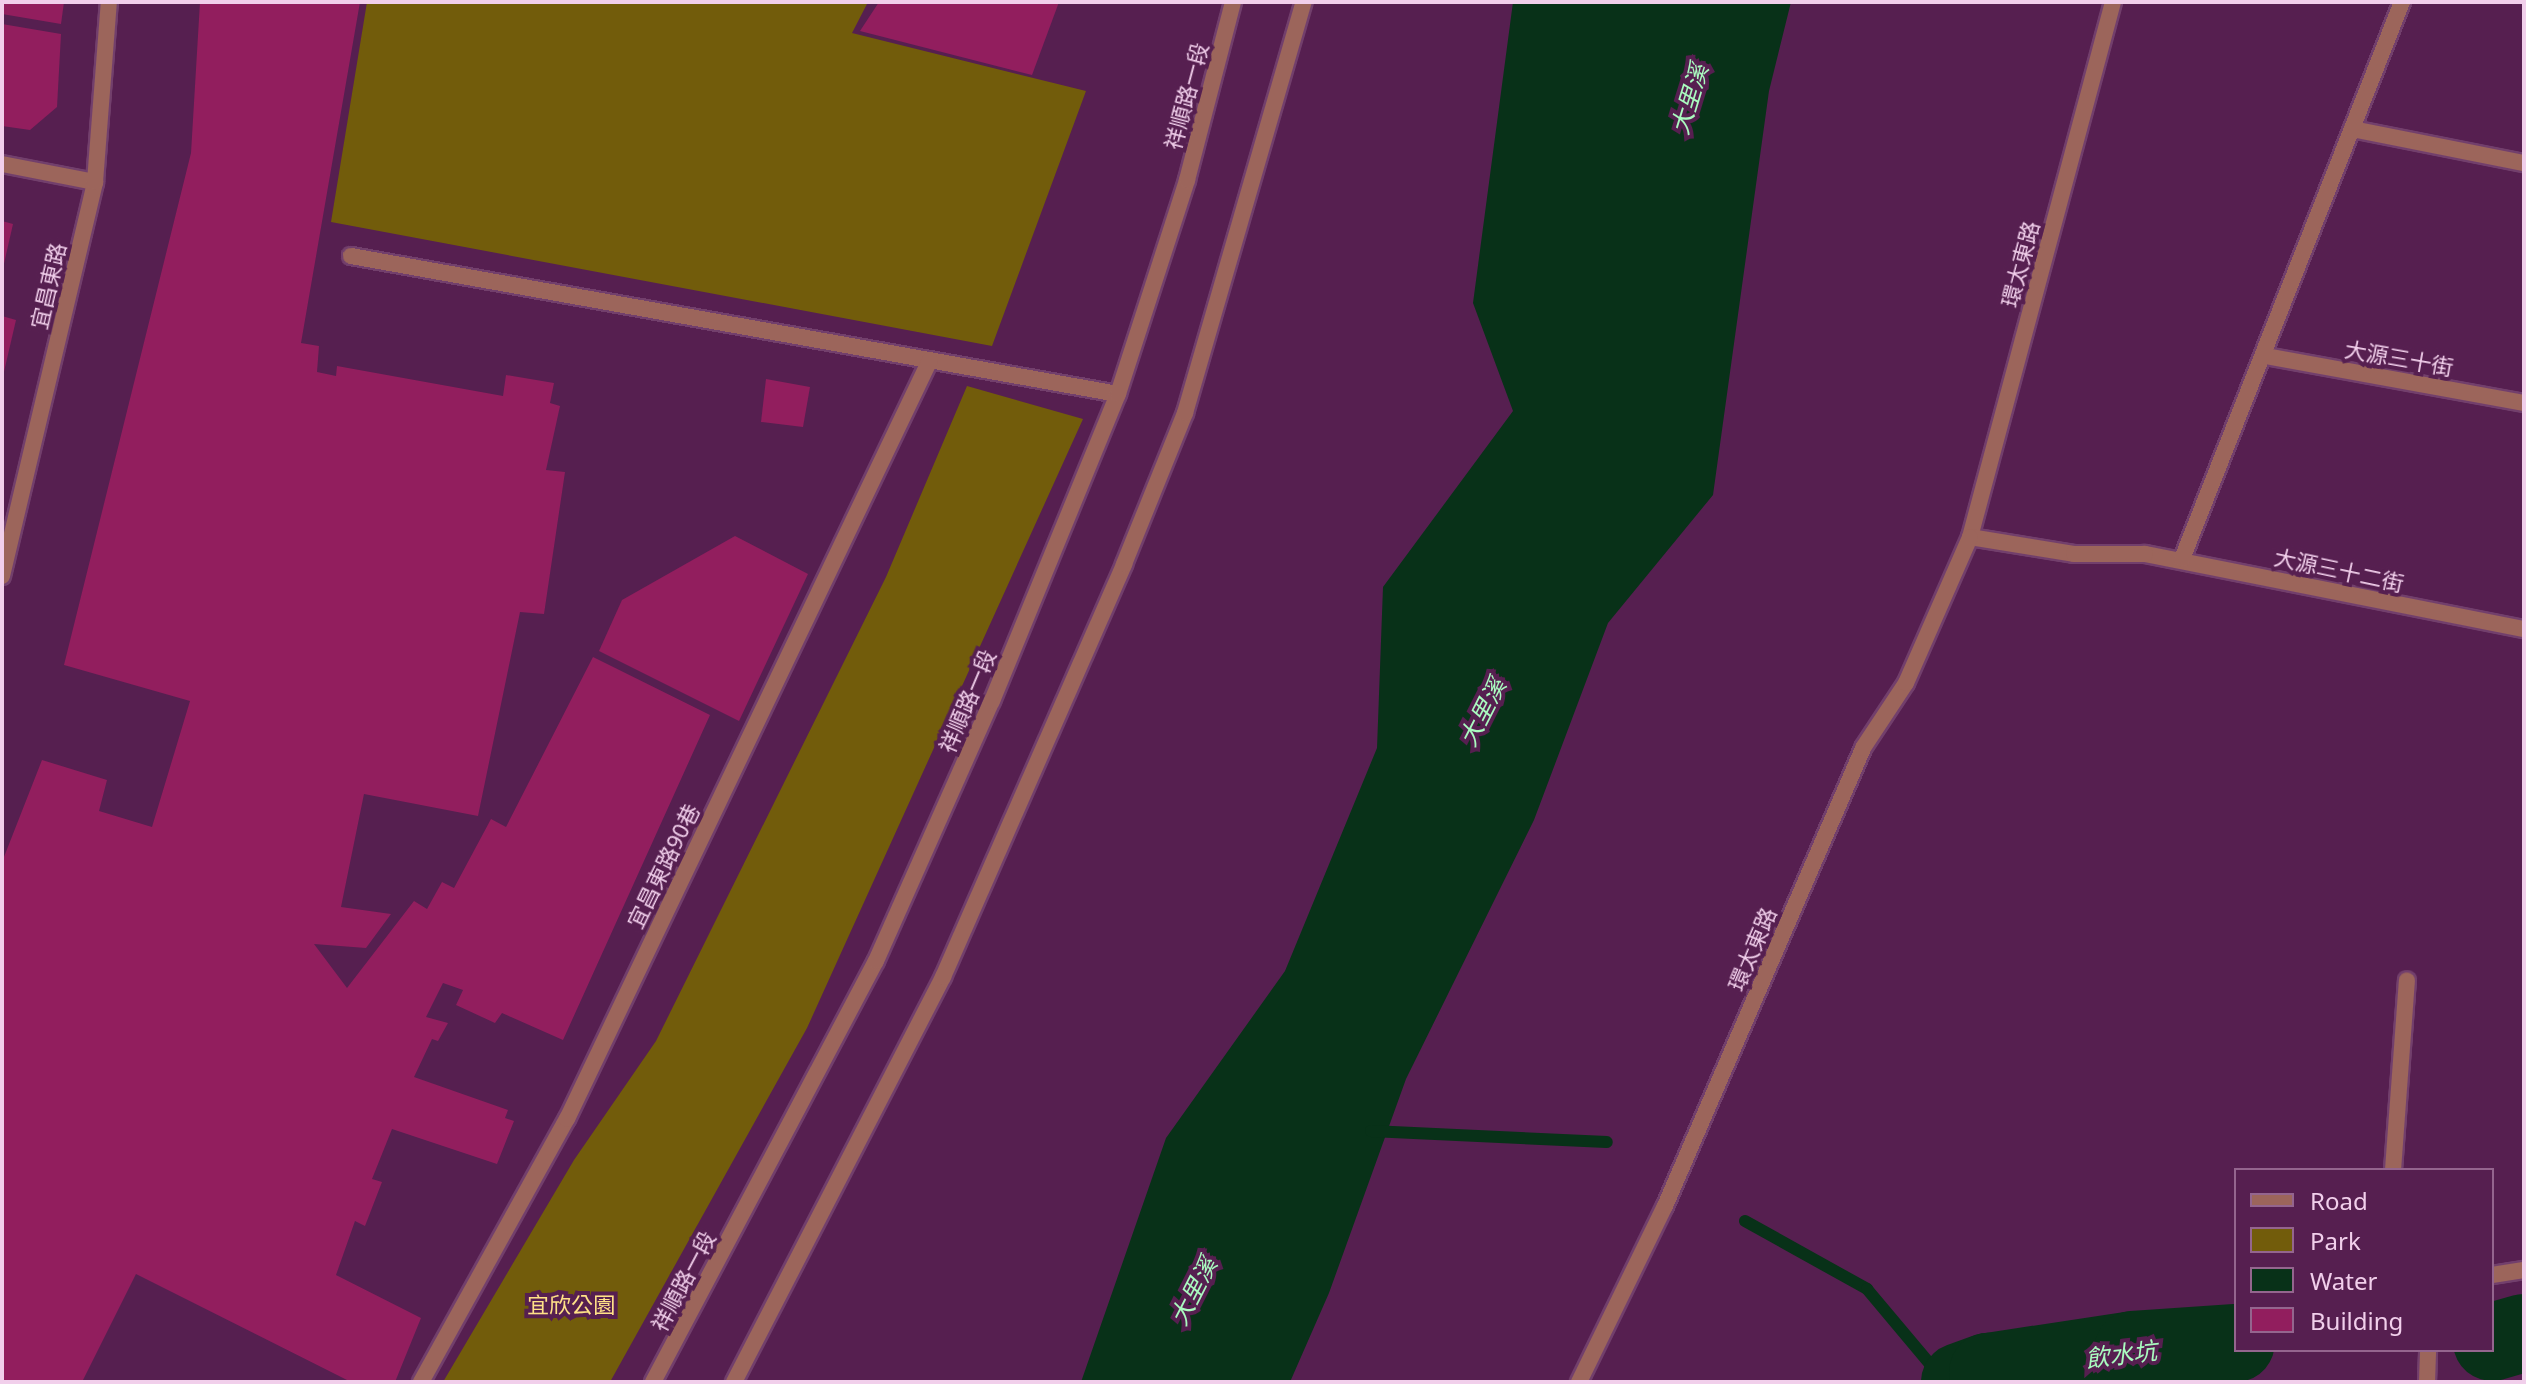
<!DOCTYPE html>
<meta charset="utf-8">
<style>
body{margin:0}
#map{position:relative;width:2526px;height:1384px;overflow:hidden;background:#561f50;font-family:"Noto Sans","Noto Sans TC",sans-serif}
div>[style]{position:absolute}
.green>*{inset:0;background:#725c0b}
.water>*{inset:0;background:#083118}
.stream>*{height:12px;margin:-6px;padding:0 6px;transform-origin:6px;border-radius:6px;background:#083118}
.river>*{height:78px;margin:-39px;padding:0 39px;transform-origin:39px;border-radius:39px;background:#083118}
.building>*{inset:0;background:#921e5e}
.roads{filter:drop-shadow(2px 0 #723f6c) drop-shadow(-2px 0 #723f6c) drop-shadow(0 2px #723f6c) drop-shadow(0 -2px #723f6c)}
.service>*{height:16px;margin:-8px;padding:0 8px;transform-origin:8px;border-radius:8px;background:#9c655b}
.minor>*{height:16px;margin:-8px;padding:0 8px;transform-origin:8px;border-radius:8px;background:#9c655b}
.tertiary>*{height:16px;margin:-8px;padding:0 8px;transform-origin:8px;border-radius:8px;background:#9c655b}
span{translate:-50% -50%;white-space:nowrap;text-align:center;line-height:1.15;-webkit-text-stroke:8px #561f50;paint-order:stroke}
.street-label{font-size:22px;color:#f1cfeb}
.park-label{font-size:22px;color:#ffe187}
.water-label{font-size:24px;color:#a9fbbf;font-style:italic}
.frame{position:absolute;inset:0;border:4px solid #f1cfeb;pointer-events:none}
.legend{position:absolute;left:2234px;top:1168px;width:260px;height:184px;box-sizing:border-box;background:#561f50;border:2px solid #94658e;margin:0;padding:10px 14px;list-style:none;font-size:24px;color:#f1cfeb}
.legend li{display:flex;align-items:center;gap:16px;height:40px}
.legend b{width:40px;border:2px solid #94658e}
</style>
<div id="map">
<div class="green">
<div style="clip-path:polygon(367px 2px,868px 2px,852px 33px,1086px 91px,992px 346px,331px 222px)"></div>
<div style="clip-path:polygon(967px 386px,1083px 419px,807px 1028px,610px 1382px,443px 1382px,574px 1160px,656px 1041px,886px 577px)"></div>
</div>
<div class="water">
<div style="clip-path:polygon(1513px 2px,1791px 2px,1769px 91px,1713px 495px,1608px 623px,1534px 820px,1406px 1079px,1329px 1293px,1290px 1382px,1081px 1382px,1166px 1138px,1285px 971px,1377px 748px,1383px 587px,1513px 411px,1473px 303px)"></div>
</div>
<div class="stream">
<div style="left:1371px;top:1131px;width:236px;rotate:2.7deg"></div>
<div style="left:1745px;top:1221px;width:140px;rotate:29.1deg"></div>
<div style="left:1867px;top:1289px;width:121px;rotate:50deg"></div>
</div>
<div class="river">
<div style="left:2492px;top:1342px;width:33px;rotate:-16deg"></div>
<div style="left:1960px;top:1382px;width:30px;rotate:-20deg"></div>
<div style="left:1988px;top:1372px;width:147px;rotate:-8.6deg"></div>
<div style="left:2133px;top:1350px;width:103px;rotate:-3.9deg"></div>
</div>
<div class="building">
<div style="clip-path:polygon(2px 2px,64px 2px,61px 24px,2px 14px)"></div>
<div style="clip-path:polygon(200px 2px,360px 2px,301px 343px,319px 346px,317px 372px,336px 376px,337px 366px,503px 396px,506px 375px,554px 383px,550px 403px,560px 406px,546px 470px,565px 472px,544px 614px,520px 612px,478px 816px,364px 794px,341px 907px,391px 914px,366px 948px,314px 944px,347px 988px,414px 901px,427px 909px,442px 882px,454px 888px,491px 819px,506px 827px,593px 657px,710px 715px,563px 1040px,502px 1013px,495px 1023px,456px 1005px,463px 990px,443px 983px,426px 1017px,448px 1023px,438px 1041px,432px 1039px,414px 1077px,508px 1110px,505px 1118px,514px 1121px,497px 1164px,392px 1129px,372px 1179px,382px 1182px,365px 1226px,355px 1221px,336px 1275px,421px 1318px,395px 1382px,351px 1382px,136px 1274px,82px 1382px,2px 1382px,2px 862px,42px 760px,107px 780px,99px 811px,152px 827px,190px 701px,64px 665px,191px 153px)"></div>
<div style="clip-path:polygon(879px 2px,1059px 2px,1032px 75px,860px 31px)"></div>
<div style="clip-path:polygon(2px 24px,61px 34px,57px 107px,30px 130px,2px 126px)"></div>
<div style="clip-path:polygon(2px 221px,13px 224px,3px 268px,2px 268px)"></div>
<div style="clip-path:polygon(2px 316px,16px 320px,3px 376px,2px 376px)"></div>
<div style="clip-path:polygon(766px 379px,810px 387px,803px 427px,761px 422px)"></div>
<div style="clip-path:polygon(735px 536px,808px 574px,739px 721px,599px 651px,622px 600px)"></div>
</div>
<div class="roads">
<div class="service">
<div style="left:2352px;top:129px;width:175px;rotate:11.2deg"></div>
<div style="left:351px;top:256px;width:779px;rotate:10.2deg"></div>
<div style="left:2266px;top:356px;width:262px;rotate:10.3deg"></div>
<div style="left:2145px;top:554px;width:386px;rotate:11.2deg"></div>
<div style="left:2182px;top:559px;width:599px;rotate:-68.45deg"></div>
<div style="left:2393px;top:1170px;width:190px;rotate:-85.8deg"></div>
<div style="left:2492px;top:1275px;width:32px;rotate:-9deg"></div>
<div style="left:421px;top:1382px;width:301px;rotate:-61deg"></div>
<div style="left:567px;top:1119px;width:841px;rotate:-64.44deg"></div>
<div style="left:2427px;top:1382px;width:32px;rotate:-88deg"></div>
</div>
<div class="minor">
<div style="left:2113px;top:2px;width:554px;rotate:104.96deg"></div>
<div style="left:1970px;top:537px;width:105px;rotate:9.3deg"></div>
<div style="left:2074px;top:554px;width:71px"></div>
<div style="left:2px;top:164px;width:95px;rotate:11deg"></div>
<div style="left:2px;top:576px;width:405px;rotate:-76.7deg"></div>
<div style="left:95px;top:182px;width:181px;rotate:-85.6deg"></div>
<div style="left:1579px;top:1382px;width:196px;rotate:-64deg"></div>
<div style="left:1665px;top:1206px;width:499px;rotate:-66.6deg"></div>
<div style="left:1863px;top:748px;width:78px;rotate:-56.5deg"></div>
<div style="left:1906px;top:683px;width:159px;rotate:-66.3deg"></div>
</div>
<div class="tertiary">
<div style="left:653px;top:1382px;width:476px;rotate:-62.1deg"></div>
<div style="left:876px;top:961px;width:285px;rotate:-66deg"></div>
<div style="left:992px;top:701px;width:332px;rotate:-67.7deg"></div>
<div style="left:1118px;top:394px;width:225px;rotate:-72.1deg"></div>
<div style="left:1187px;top:180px;width:184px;rotate:-75.5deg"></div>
<div style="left:734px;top:1382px;width:456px;rotate:-62.7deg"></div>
<div style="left:943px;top:977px;width:451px;rotate:-66.3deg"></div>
<div style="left:1124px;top:564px;width:163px;rotate:-68deg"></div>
<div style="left:1185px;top:413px;width:428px;rotate:-73.9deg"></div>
</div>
</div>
<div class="street-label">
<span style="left:1186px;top:96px;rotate:-75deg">祥順路一段</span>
<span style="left:2020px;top:264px;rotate:-75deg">環太東路</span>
<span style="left:48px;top:286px;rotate:-77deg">宜昌東路</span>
<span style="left:2399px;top:358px;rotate:10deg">大源三十街</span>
<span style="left:2339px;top:570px;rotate:12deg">大源三十二街</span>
<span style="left:967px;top:701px;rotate:-67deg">祥順路一段</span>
<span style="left:663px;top:866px;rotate:-64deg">宜昌東路90巷</span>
<span style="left:1752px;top:949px;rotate:-67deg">環太東路</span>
<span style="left:683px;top:1281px;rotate:-62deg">祥順路一段</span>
</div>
<div class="park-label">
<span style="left:571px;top:1305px">宜欣公園</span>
</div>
<div class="water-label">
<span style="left:1689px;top:99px;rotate:-73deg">大里溪</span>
<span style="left:1482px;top:712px;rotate:-63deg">大里溪</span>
<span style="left:1193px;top:1291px;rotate:-63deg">大里溪</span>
<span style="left:2121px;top:1354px;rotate:-7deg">飲水坑</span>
</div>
<div class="frame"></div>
<ul class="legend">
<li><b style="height:10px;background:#9c655b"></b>Road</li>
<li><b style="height:22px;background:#725c0b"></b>Park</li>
<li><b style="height:22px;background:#083118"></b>Water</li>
<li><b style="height:22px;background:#921e5e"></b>Building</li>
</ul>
</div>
